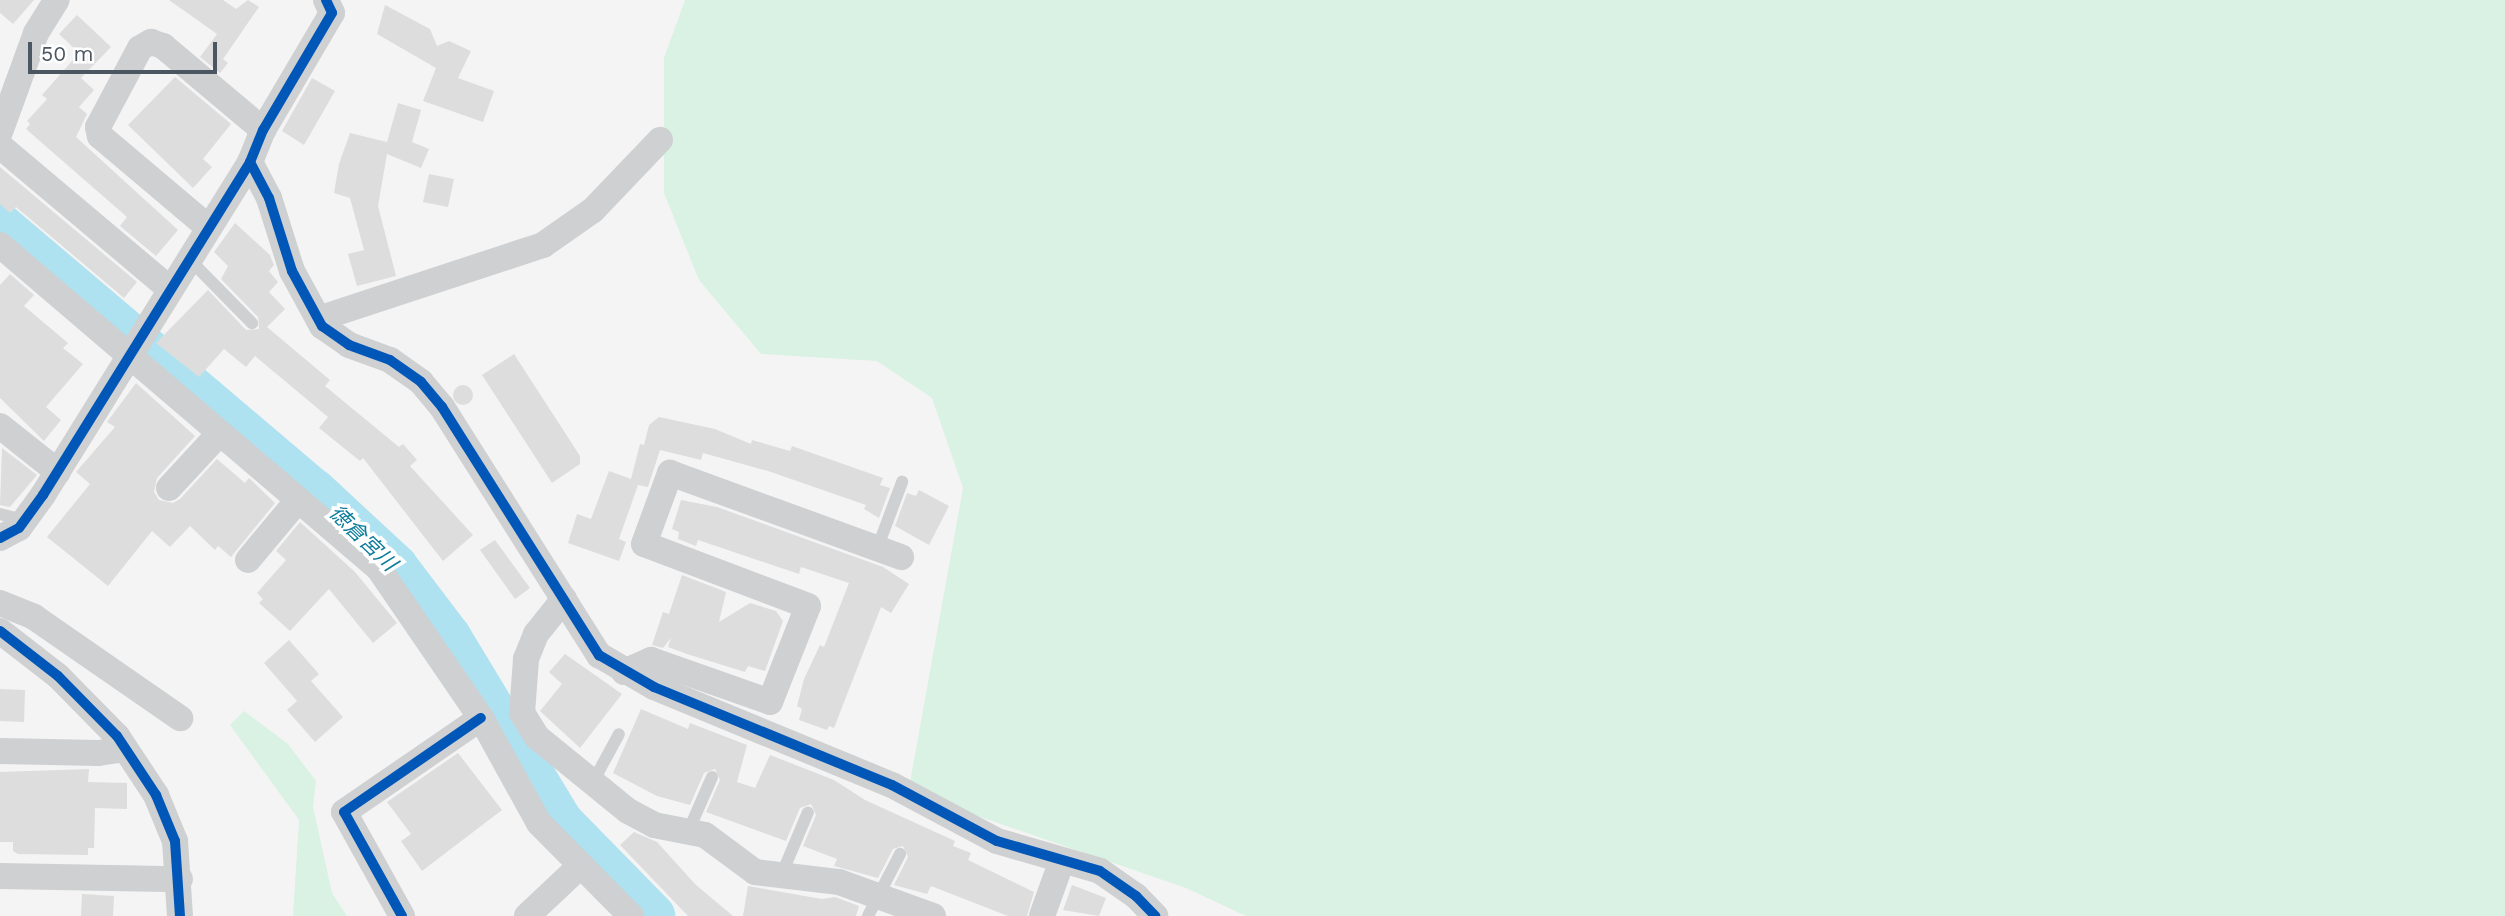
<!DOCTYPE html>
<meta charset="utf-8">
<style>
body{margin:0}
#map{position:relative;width:2505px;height:916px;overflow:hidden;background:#f4f4f4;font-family:"Work Sans","Noto Sans JP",sans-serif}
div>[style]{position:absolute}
.green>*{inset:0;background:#d9f2e3}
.river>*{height:46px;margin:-23px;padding:0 23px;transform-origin:23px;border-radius:23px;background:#aee2f0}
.building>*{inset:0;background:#ddddde}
.round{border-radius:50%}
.lane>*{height:12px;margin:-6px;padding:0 6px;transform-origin:6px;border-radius:6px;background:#ced0d2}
.street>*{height:26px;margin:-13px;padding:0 13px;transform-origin:13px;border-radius:13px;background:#ced0d2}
.cycleway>*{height:10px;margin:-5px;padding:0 5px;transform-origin:5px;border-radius:5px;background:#0057b8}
span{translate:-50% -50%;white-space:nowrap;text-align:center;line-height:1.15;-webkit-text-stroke:7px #fff;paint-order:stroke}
.water-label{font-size:21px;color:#0c7c9b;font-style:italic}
.scale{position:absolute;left:28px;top:42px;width:189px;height:32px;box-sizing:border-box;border:4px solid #4a5661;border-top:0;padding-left:9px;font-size:21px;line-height:24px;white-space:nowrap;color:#4a5661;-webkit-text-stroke:5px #fff;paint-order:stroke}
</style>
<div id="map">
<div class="green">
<div style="clip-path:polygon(685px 0,2505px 0,2505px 916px,1246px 916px,1186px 888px,920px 796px,909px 788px,963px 488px,932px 398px,877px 361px,761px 354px,699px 280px,664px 193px,664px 58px)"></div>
<div style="clip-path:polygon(244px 711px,288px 744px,316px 781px,313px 807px,332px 893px,347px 916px,293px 916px,299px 820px,230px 725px)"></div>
</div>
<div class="river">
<div style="left:0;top:226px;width:410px;rotate:40.3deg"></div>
<div style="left:313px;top:491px;width:112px;rotate:42.8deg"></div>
<div style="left:395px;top:567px;width:88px;rotate:52.9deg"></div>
<div style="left:448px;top:637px;width:216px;rotate:58.8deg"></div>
<div style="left:560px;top:822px;width:132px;rotate:45.6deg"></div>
</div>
<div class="building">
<div style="clip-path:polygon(0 0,34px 0,13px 24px,0 13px)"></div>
<div style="clip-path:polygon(169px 0,223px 0,236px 9px,248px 0,259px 7px,223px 59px,228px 63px,220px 73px,200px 57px,217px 34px)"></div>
<div style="clip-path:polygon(385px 5px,430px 29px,437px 46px,449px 41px,471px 51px,458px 78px,494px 91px,483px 122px,423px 101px,436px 68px,377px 34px)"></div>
<div style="clip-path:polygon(77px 15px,111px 47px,81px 78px,94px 90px,79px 107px,87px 114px,76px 137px,178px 230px,156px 256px,120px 226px,127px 217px,26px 129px,30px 124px,27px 121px,47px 99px,42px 95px,79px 53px,59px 34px)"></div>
<div style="clip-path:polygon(175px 77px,231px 124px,203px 159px,212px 167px,193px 188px,128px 125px)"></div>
<div style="clip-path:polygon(312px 78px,335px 91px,304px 145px,282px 131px)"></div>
<div style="clip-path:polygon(398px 103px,421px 110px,412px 142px,429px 149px,421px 168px,387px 154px,378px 206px,396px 276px,357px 286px,348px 254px,364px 250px,350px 198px,334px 193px,339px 164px,350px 133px,387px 142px)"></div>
<div style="clip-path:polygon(0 167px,137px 282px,124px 298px,16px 207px,10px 213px,0 204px)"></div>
<div style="clip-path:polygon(429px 174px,454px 179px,448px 207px,423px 202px)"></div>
<div style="clip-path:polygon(235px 223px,270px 255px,274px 265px,269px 271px,278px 282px,269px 292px,285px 309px,267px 327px,330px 380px,325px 386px,399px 447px,403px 444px,417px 460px,410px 466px,473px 535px,443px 561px,363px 458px,360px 461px,319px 428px,328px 417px,255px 356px,246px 367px,224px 349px,199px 377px,156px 343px,208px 290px,246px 330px,259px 329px,258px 317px,221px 279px,228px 266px,214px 252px)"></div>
<div style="clip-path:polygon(10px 274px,34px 295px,24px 306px,68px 343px,63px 348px,83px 364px,46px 407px,61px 420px,44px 441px,0 398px,0 285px)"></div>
<div style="clip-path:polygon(514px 354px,580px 456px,580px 464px,552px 483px,482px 375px)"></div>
<div style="clip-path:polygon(136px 383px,195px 436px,157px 478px,154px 492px,159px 500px,173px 503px,180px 499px,217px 459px,245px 483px,249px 478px,275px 503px,231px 557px,218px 546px,215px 550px,190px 526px,170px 547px,152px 531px,108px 586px,47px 537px,90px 484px,76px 472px,115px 427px,107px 422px)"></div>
<div class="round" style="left:453px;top:385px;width:20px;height:20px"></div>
<div style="clip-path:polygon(659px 417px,715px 429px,751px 444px,752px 440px,790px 451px,792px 446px,883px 478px,880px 485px,890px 488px,879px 518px,864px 509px,866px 505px,768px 471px,703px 453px,701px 460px,660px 450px,648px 487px,638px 485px,619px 539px,626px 542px,619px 561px,568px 543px,577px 514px,591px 519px,609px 471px,631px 479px,640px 444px,644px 445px,649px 425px)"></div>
<div style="clip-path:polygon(2px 448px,37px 475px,10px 507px,0 505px)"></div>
<div style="clip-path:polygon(919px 490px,949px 506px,929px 545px,895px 526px,907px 493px,916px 496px)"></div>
<div style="clip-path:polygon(681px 500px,717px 507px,883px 567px,909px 584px,891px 613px,881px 607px,834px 728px,829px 726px,827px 730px,799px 720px,802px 709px,797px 706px,804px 679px,820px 645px,824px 647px,849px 583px,801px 567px,799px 574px,698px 540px,696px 546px,678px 539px,679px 532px,672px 529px)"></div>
<div style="clip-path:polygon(300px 522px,355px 572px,397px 623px,373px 643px,329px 589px,290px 631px,259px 603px,263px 599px,257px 593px,286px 560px,276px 551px)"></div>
<div style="clip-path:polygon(495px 540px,530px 588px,515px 599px,480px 550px)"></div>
<div style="clip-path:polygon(682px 575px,726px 592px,719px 622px,750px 603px,776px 611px,783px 621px,765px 671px,748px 666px,745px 672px,687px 654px,668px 647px,671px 638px,663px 648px,652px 645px,663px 612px,669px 614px)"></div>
<div style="clip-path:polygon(289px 640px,319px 674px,311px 681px,343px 717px,315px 742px,287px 710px,297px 701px,264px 663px)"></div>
<div style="clip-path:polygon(565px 654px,622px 694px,580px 748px,540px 711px,562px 684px,549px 672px)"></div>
<div style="clip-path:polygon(0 689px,25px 690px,24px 722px,0 721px)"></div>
<div style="clip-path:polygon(641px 709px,688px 729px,690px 723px,747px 745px,737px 782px,755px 788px,770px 755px,834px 780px,865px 800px,955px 841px,953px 846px,971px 853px,968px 860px,1034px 892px,1027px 916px,1008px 916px,931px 886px,927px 894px,894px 885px,908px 857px,903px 846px,893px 849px,878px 878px,834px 866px,837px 859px,803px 846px,816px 815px,811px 804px,800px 808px,786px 841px,706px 812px,720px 780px,715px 769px,704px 773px,690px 805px,657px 796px,613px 773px)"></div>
<div style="clip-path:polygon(458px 753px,502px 810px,422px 871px,401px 841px,411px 834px,387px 802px)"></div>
<div style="clip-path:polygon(89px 769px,88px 782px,127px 783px,127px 809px,95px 808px,94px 848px,88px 848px,88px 855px,18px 854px,13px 851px,13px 842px,0 842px,0 772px)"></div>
<div style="clip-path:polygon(634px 832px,657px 842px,696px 885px,733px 916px,688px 916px,620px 845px)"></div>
<div style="clip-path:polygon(1072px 885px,1106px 898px,1099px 916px,1063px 910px)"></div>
<div style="clip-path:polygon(748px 886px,822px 899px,835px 897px,859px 906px,856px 916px,743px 916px)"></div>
<div style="clip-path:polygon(82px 894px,114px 896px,113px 916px,81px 916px)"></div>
</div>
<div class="lane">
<div style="left:189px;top:259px;width:90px;rotate:45.5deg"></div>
<div style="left:0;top:514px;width:25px;rotate:14deg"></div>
<div style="left:877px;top:549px;width:72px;rotate:-69.5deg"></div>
<div style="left:594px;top:780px;width:52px;rotate:-61.5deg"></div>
<div style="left:688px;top:832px;width:60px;rotate:-66.4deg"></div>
<div style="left:781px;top:876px;width:69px;rotate:-67.1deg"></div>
<div style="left:868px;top:916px;width:70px;rotate:-62.7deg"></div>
</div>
<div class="street">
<div style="left:326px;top:0;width:14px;rotate:65deg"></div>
<div style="left:332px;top:13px;width:136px;rotate:120.5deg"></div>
<div style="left:263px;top:130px;width:35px;rotate:112deg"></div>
<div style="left:250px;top:162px;width:41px;rotate:62.2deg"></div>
<div style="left:269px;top:198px;width:77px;rotate:72.5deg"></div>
<div style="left:292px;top:271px;width:63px;rotate:61.4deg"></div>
<div style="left:322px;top:326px;width:33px;rotate:35deg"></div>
<div style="left:349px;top:345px;width:44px;rotate:20.1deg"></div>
<div style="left:390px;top:360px;width:38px;rotate:35deg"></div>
<div style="left:421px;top:382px;width:33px;rotate:50deg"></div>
<div style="left:442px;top:407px;width:294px;rotate:57.7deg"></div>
<div style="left:599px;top:655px;width:64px;rotate:30.2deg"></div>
<div style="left:654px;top:687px;width:257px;rotate:22.4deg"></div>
<div style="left:892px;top:785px;width:119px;rotate:28.1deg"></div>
<div style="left:997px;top:841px;width:107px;rotate:16.2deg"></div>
<div style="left:1100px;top:871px;width:44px;rotate:34.8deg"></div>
<div style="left:1136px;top:896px;width:28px;rotate:46deg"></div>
<div style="left:0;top:132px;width:105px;rotate:-70deg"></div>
<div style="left:36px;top:33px;width:39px;rotate:-58deg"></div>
<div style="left:0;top:146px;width:222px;rotate:40.1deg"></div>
<div style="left:209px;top:228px;width:143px;rotate:-139.8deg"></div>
<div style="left:100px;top:136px;width:9px;rotate:-103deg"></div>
<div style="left:98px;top:127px;width:89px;rotate:-62deg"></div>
<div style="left:140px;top:48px;width:13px;rotate:-29deg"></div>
<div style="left:151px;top:42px;width:13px;rotate:18deg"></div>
<div style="left:163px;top:46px;width:131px;rotate:40deg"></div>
<div style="left:0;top:245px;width:499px;rotate:40.5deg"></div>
<div style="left:379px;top:569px;width:181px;rotate:55.6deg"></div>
<div style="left:481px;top:718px;width:120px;rotate:61.1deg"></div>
<div style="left:539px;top:823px;width:131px;rotate:45.3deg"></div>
<div style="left:318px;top:319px;width:237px;rotate:-18.2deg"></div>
<div style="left:543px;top:245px;width:61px;rotate:-35deg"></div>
<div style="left:593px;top:210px;width:97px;rotate:-46.3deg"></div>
<div style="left:0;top:426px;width:74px;rotate:38.4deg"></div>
<div style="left:169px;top:488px;width:74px;rotate:-47.2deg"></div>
<div style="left:0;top:538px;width:21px;rotate:-28deg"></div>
<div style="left:19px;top:528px;width:41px;rotate:-54deg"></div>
<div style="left:43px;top:495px;width:392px;rotate:-58.1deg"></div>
<div style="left:248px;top:560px;width:78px;rotate:-50.2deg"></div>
<div style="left:564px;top:599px;width:45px;rotate:128.7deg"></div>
<div style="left:536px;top:634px;width:27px;rotate:112deg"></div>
<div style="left:526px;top:659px;width:54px;rotate:94.2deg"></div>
<div style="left:522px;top:713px;width:28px;rotate:58deg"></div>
<div style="left:537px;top:737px;width:117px;rotate:39.1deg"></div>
<div style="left:628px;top:811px;width:30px;rotate:28deg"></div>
<div style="left:654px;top:825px;width:52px;rotate:11.1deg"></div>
<div style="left:705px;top:835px;width:62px;rotate:36.5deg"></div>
<div style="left:755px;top:872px;width:85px;rotate:6.8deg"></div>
<div style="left:839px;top:882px;width:100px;rotate:19.9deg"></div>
<div style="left:0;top:603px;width:37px;rotate:22deg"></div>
<div style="left:34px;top:617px;width:178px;rotate:34.7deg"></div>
<div style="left:0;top:631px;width:73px;rotate:37.8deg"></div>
<div style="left:58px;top:676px;width:84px;rotate:45.5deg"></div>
<div style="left:117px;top:736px;width:71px;rotate:56.5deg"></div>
<div style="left:156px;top:795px;width:50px;rotate:67.6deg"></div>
<div style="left:175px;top:841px;width:75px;rotate:86.2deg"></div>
<div style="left:624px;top:672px;width:30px;rotate:-24deg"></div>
<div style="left:651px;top:660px;width:126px;rotate:19.4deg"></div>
<div style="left:770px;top:702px;width:103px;rotate:-68.4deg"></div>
<div style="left:808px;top:606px;width:175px;rotate:-159.3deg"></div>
<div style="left:644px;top:544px;width:76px;rotate:-69.9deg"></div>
<div style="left:670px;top:473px;width:246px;rotate:20deg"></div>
<div style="left:0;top:751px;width:98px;rotate:1.2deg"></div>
<div style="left:98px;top:753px;width:27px;rotate:-8deg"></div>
<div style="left:0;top:876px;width:180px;rotate:1deg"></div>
<div style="left:402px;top:916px;width:119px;rotate:-119.1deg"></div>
<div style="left:344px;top:812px;width:166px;rotate:-34.5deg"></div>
<div style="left:527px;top:916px;width:73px;rotate:-43.3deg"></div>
<div style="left:1042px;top:916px;width:56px;rotate:-70.3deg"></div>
</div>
<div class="cycleway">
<div style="left:326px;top:0;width:14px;rotate:65deg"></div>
<div style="left:332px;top:13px;width:136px;rotate:120.5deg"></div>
<div style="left:263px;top:130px;width:35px;rotate:112deg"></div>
<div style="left:250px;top:162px;width:41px;rotate:62.2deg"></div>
<div style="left:269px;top:198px;width:77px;rotate:72.5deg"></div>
<div style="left:292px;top:271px;width:63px;rotate:61.4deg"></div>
<div style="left:322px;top:326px;width:33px;rotate:35deg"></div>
<div style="left:349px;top:345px;width:44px;rotate:20.1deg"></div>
<div style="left:390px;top:360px;width:38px;rotate:35deg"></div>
<div style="left:421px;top:382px;width:33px;rotate:50deg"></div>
<div style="left:442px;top:407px;width:294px;rotate:57.7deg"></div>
<div style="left:599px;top:655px;width:64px;rotate:30.2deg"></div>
<div style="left:654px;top:687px;width:257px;rotate:22.4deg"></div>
<div style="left:892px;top:785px;width:119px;rotate:28.1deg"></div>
<div style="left:997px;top:841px;width:107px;rotate:16.2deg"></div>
<div style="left:1100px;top:871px;width:44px;rotate:34.8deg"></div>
<div style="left:1136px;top:896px;width:28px;rotate:46deg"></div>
<div style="left:0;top:538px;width:21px;rotate:-28deg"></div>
<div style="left:19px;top:528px;width:41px;rotate:-54deg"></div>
<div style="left:43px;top:495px;width:392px;rotate:-58.1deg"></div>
<div style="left:0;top:631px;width:73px;rotate:37.8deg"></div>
<div style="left:58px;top:676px;width:84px;rotate:45.5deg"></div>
<div style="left:117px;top:736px;width:71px;rotate:56.5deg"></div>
<div style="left:156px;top:795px;width:50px;rotate:67.6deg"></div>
<div style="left:175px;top:841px;width:75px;rotate:86.2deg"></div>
<div style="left:402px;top:916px;width:119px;rotate:-119.1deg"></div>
<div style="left:344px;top:812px;width:166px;rotate:-34.5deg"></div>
</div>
<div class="water-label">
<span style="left:363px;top:538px;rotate:44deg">徳倉宮川</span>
</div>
<div class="scale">50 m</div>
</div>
